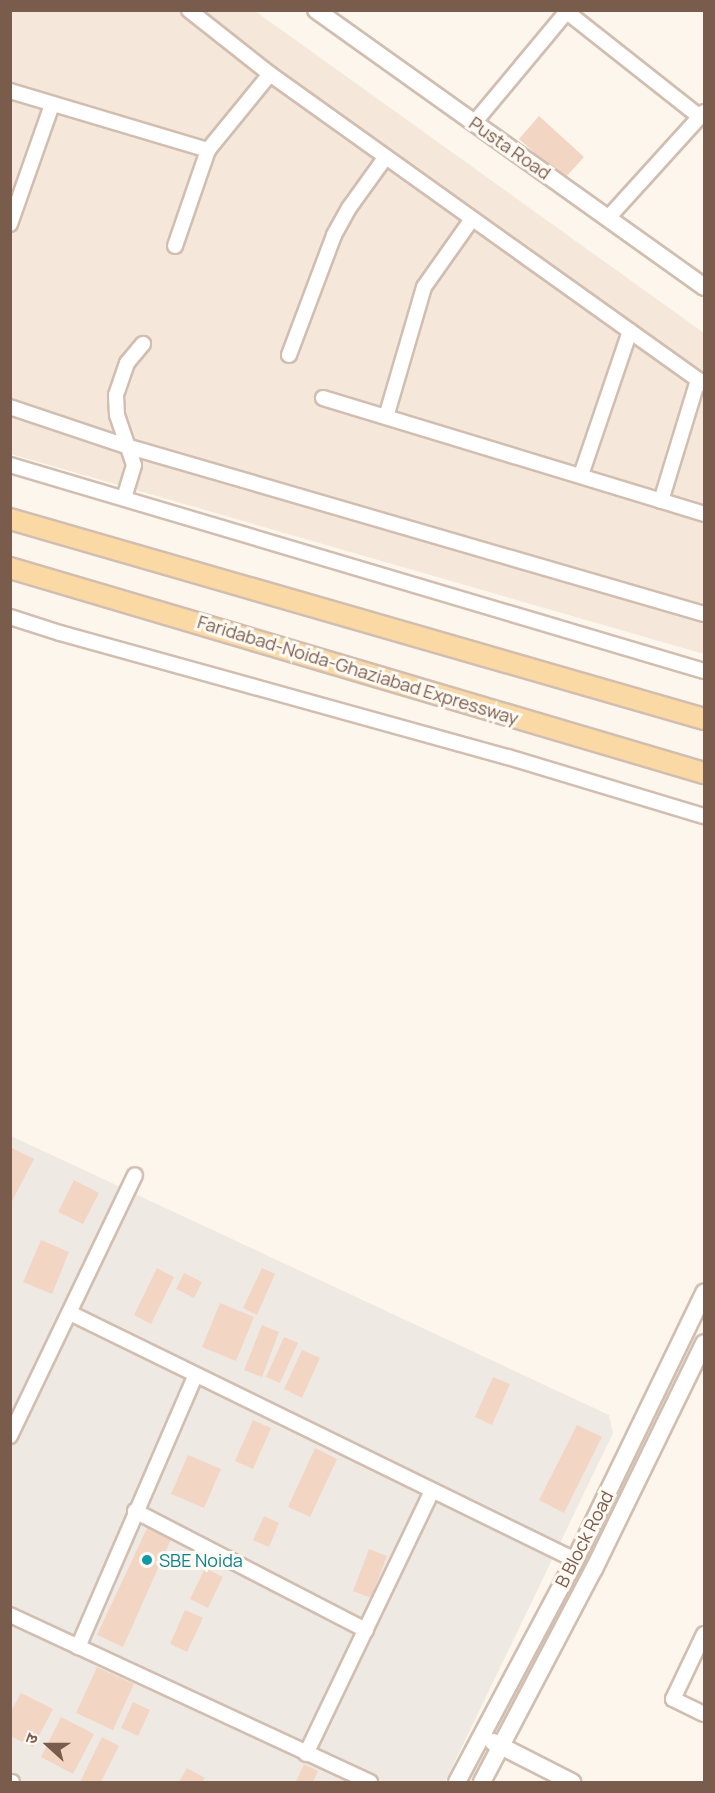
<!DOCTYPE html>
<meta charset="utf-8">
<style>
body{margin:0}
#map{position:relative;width:715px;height:1793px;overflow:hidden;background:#fdf6ec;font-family:Manrope,"Noto Sans Devanagari",sans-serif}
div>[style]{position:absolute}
.residential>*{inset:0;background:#f5e8da}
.industrial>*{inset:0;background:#efe9e4}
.building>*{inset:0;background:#f3d5c3}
.roads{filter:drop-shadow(2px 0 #d1beb0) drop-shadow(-2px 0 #d1beb0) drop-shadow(0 2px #d1beb0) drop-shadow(0 -2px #d1beb0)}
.minor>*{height:14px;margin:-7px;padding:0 7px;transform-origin:7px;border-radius:7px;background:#fff}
.tertiary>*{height:16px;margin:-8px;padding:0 8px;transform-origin:8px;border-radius:8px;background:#fff}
.primary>*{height:20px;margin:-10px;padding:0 10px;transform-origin:10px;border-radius:10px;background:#fbd9a5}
.dots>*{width:16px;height:16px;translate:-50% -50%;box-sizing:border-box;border:3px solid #fffaf3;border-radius:50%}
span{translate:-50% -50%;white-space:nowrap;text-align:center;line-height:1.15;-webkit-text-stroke:6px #fffaf3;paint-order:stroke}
.street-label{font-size:18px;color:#7a5c4d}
.culture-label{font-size:18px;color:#0d838f}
.left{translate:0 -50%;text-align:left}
.frame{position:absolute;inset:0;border:12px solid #7a5c4d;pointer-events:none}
.north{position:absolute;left:18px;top:1715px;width:60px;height:60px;-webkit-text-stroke:4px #fffaf3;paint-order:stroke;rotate:291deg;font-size:16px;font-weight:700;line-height:24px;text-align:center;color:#7a5c4d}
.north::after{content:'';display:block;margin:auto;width:21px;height:27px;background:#7a5c4d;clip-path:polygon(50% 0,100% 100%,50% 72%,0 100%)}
</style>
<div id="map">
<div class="residential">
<div style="clip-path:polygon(10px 11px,255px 11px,704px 333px,704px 654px,11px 454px)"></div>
</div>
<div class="industrial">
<div style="clip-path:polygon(11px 1136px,609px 1415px,613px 1433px,445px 1782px,11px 1782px)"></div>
</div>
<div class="building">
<div style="clip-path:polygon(539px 116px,584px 157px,564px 179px,519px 139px)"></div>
<div style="clip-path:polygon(10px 1147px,34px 1159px,10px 1205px)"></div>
<div style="clip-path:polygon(74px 1180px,99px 1193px,83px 1224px,58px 1212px)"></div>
<div style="clip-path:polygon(41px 1240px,69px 1252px,52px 1294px,23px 1282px)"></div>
<div style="clip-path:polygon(157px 1268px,174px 1277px,151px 1324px,134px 1315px)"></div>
<div style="clip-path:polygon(262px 1268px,275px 1274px,257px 1315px,243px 1308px)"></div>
<div style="clip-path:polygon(184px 1273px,202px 1282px,194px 1298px,176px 1289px)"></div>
<div style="clip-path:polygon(220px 1303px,254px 1317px,236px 1361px,202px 1347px)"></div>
<div style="clip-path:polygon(262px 1325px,279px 1332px,262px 1377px,244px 1370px)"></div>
<div style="clip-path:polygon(284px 1337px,298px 1343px,280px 1383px,266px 1377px)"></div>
<div style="clip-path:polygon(302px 1350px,320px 1358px,302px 1398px,284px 1389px)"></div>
<div style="clip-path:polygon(493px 1377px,510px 1384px,492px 1425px,475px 1417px)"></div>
<div style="clip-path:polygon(253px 1420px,271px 1428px,253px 1469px,235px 1461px)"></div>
<div style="clip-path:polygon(577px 1425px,602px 1437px,564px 1513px,539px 1500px)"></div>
<div style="clip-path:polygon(315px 1448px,337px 1459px,310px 1517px,288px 1507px)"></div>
<div style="clip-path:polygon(188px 1455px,221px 1469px,204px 1508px,171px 1494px)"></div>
<div style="clip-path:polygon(264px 1516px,279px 1523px,269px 1547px,253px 1540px)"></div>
<div style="clip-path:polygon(148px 1526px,172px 1537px,123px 1647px,97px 1635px)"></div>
<div style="clip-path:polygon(369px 1549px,387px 1556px,371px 1598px,353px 1591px)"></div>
<div style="clip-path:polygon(205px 1568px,223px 1577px,208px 1608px,190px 1599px)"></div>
<div style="clip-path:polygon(185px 1610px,203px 1618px,187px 1652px,170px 1644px)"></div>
<div style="clip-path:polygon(97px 1667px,134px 1684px,113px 1730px,76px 1713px)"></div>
<div style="clip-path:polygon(21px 1693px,53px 1709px,33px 1747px,10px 1736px,10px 1713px)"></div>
<div style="clip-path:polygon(133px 1702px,150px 1710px,138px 1736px,121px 1728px)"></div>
<div style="clip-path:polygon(61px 1717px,94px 1734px,73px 1774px,41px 1757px)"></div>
<div style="clip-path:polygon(102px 1737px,119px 1746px,101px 1782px,80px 1782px)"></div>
<div style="clip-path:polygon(304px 1764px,318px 1771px,313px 1782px,296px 1782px)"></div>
<div style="clip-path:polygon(187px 1768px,205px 1778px,202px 1782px,179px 1782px)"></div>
</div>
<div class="roads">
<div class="minor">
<div style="left:189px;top:10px;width:103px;rotate:38.3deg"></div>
<div style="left:270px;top:74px;width:533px;rotate:35.54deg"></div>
<div style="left:567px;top:12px;width:169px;rotate:38.3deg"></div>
<div style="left:10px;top:91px;width:207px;rotate:16.6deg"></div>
<div style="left:474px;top:123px;width:147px;rotate:-50.2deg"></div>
<div style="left:608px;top:218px;width:143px;rotate:-47.8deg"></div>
<div style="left:10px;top:224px;width:126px;rotate:-70.6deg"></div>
<div style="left:175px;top:246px;width:102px;rotate:-71deg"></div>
<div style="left:208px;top:150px;width:98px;rotate:-50.8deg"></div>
<div style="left:289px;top:355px;width:128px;rotate:-69.4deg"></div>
<div style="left:334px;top:235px;width:31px;rotate:-61deg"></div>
<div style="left:349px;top:208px;width:62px;rotate:-54.2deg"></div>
<div style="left:323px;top:398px;width:398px;rotate:16.9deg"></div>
<div style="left:10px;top:407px;width:122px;rotate:18.6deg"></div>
<div style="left:126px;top:446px;width:602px;rotate:16.21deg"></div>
<div style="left:386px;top:417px;width:135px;rotate:-73.7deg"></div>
<div style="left:424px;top:287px;width:83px;rotate:-54.8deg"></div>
<div style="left:10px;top:465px;width:724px;rotate:16.53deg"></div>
<div style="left:581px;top:475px;width:152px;rotate:-71.2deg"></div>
<div style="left:124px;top:498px;width:34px;rotate:-73deg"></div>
<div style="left:134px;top:465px;width:53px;rotate:-108.8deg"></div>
<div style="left:117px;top:415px;width:20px;rotate:-93deg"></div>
<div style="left:116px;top:395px;width:34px;rotate:-71deg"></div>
<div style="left:127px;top:363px;width:25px;rotate:-50deg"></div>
<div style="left:661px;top:501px;width:127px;rotate:-73deg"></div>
<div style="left:10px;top:617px;width:52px;rotate:17.7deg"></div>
<div style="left:60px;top:633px;width:465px;rotate:15.5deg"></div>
<div style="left:508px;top:757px;width:205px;rotate:16.8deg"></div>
<div style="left:70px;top:1313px;width:562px;rotate:26.06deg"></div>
<div style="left:10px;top:1436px;width:289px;rotate:-64.4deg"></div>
<div style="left:135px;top:1511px;width:260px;rotate:27.3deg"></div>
<div style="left:10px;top:1615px;width:397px;rotate:24.9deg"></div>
<div style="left:704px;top:1634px;width:72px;rotate:115.5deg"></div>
<div style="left:673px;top:1699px;width:34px;rotate:26deg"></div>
<div style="left:78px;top:1647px;width:295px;rotate:-66.6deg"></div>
<div style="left:306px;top:1754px;width:292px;rotate:-64.4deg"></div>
<div style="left:10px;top:1782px;width:2px"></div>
</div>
<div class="tertiary">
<div style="left:316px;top:10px;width:477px;rotate:35.5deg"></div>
<div style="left:493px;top:1742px;width:89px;rotate:26.9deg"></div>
<div style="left:457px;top:1782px;width:251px;rotate:-62deg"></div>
<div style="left:575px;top:1560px;width:297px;rotate:-64.2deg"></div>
<div style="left:482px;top:1782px;width:241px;rotate:-62.3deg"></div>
<div style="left:594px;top:1569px;width:251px;rotate:-64deg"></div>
</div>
<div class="primary">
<div style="left:10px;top:519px;width:722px;rotate:16.08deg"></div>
<div style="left:10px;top:568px;width:724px;rotate:16.46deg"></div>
</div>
</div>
<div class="dots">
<div style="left:147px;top:1560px;background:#0f9aa8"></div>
</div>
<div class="street-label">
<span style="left:510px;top:148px;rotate:35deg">Pusta Road</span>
<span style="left:358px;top:670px;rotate:17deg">Faridabad-Noida-Ghaziabad Expressway</span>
<span style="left:584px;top:1539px;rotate:-63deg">B Block Road</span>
</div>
<div class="culture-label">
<span class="left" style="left:159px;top:1560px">SBE Noida</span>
</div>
<div class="frame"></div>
<div class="north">उ</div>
</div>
